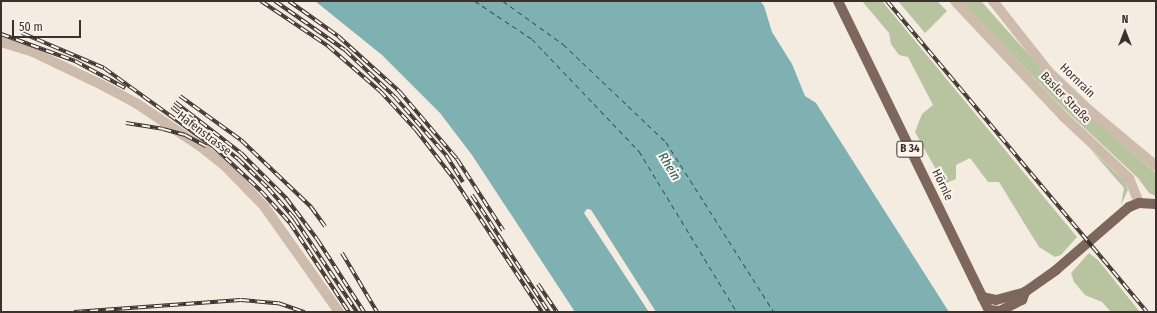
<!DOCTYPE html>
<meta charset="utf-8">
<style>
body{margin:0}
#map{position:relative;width:1157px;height:313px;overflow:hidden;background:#f4ebe1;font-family:"Fira Sans Condensed",sans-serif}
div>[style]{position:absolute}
.green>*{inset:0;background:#b8c4a0}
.water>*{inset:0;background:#7fb0b2}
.pier>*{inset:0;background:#f4ebe1}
.ferry>*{height:1px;margin-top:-0.5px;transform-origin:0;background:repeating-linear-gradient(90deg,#1f5a5e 0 5px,transparent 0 9px)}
.minor>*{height:10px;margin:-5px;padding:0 5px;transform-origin:5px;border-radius:5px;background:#cdbbac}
.major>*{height:10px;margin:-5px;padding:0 5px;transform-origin:5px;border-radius:5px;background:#7d675c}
.rail>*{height:4px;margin-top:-2px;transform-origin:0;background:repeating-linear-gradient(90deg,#fbf5ee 0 8px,#3b302b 0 16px);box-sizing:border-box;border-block:1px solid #3b302b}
span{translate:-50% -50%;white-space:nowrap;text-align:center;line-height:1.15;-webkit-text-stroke:4px #fbf5ee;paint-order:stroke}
.shield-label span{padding:1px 3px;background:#fbf5ee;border:1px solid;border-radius:3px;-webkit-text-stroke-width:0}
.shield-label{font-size:11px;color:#3b302b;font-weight:700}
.street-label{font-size:12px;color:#3b302b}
.water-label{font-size:13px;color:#1f5a5e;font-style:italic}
.frame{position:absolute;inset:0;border:2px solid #3b302b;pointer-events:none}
.north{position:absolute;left:1105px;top:12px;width:40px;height:40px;-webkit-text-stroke:3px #fbf5ee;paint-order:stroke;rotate:0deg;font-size:11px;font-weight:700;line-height:16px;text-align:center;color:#3b302b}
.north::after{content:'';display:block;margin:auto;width:14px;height:18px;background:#3b302b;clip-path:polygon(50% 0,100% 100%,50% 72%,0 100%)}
.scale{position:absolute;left:12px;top:20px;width:69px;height:18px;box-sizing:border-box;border:2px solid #3b302b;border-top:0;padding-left:5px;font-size:12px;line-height:14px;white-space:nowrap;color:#3b302b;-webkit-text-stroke:3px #fbf5ee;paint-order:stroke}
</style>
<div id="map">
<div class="green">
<div style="clip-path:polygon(862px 1px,882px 1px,1077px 237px,1061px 255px,1055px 257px,1039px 247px,999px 182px,988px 182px,970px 158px,956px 165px,956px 179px,944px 184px,915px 132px,922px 114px,933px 105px,908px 57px,899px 55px,891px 44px,889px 33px)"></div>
<div style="clip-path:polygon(898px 1px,937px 1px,947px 11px,925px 33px)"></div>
<div style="clip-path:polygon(961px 1px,981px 1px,1040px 67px,1079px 107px,1156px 173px,1156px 196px,1149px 193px,1138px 178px,1063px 108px)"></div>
<div style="clip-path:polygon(1091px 150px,1125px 181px,1128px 190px,1121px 205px,1124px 188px)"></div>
<div style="clip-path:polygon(1089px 253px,1098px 260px,1140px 312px,1111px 312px,1102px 302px,1085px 295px,1074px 282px,1071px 273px)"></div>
</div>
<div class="water">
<div style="clip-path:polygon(315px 1px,760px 1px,764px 6px,772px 32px,792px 64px,805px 96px,816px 103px,949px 312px,656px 312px,591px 210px,587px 209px,585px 213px,649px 312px,575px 312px,472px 155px,440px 113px,382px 55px)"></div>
</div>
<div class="pier">
<div style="clip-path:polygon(587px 209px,591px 210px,656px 312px,588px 211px,651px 312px,649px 312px,584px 213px)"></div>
</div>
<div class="ferry">
<div style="left:475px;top:1px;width:69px;rotate:33.7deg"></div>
<div style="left:532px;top:39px;width:155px;rotate:46.3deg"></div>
<div style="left:639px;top:151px;width:188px;rotate:58.7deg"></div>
<div style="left:503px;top:1px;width:74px;rotate:35.6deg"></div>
<div style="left:563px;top:44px;width:142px;rotate:43.6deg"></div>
<div style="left:666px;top:142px;width:201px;rotate:57.6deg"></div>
</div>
<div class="minor">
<div style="left:955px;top:1px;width:158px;rotate:46.8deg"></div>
<div style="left:1063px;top:116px;width:91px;rotate:43.2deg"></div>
<div style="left:1129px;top:178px;width:27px;rotate:68deg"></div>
<div style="left:993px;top:1px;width:89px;rotate:51.8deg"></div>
<div style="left:1048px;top:71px;width:57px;rotate:43.6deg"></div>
<div style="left:1089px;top:110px;width:87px;rotate:39.9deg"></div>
<div style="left:1px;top:42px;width:34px;rotate:17deg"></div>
<div style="left:33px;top:52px;width:76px;rotate:25.6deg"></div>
<div style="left:102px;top:85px;width:38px;rotate:28deg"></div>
<div style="left:136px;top:103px;width:82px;rotate:34.1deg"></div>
<div style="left:204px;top:149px;width:28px;rotate:39deg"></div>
<div style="left:226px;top:167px;width:54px;rotate:45.7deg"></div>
<div style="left:264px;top:206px;width:130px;rotate:54.7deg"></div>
</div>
<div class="major">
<div style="left:838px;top:1px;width:346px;rotate:64deg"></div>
<div style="left:982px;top:297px;width:14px;rotate:12deg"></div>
<div style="left:996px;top:300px;width:30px;rotate:-15deg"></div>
<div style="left:989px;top:310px;width:11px;rotate:5deg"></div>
<div style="left:1000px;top:311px;width:25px;rotate:-27deg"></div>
<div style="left:1022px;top:300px;width:9px;rotate:-69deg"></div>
<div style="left:1025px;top:292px;width:38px;rotate:-35deg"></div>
<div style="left:1056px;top:270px;width:96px;rotate:-40.8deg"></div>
<div style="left:1129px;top:207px;width:11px;rotate:-22deg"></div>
<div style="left:1139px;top:203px;width:17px;rotate:3deg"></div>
</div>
<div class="rail">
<div style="left:261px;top:1px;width:81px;rotate:33.9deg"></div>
<div style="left:328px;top:46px;width:69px;rotate:40.9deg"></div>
<div style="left:380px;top:91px;width:53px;rotate:47.3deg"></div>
<div style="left:416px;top:130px;width:62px;rotate:52.2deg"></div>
<div style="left:454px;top:179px;width:159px;rotate:56.5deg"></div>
<div style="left:275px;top:1px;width:85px;rotate:35deg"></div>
<div style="left:345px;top:50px;width:67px;rotate:43.2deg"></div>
<div style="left:394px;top:96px;width:79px;rotate:48.6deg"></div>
<div style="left:446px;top:155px;width:32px;rotate:58deg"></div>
<div style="left:289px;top:1px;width:60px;rotate:35.5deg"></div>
<div style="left:338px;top:36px;width:82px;rotate:42deg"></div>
<div style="left:399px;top:91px;width:89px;rotate:49.5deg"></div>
<div style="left:457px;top:159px;width:85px;rotate:57.1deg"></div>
<div style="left:887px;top:1px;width:405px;rotate:50.1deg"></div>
<div style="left:22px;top:33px;width:89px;rotate:23.1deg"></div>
<div style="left:104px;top:68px;width:135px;rotate:35.7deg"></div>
<div style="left:214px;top:147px;width:64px;rotate:43.1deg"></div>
<div style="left:261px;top:191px;width:43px;rotate:47.8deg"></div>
<div style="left:290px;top:223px;width:107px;rotate:56.5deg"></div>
<div style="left:1px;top:34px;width:79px;rotate:20deg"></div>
<div style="left:75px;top:61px;width:57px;rotate:28.4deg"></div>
<div style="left:180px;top:96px;width:75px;rotate:35.8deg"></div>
<div style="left:241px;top:140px;width:97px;rotate:43.7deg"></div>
<div style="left:311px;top:207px;width:24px;rotate:54deg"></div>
<div style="left:175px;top:102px;width:83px;rotate:37.7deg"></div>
<div style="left:241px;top:153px;width:64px;rotate:45deg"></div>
<div style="left:286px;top:198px;width:51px;rotate:52.9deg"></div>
<div style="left:317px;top:239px;width:87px;rotate:57.2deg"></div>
<div style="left:172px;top:107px;width:84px;rotate:38.2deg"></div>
<div style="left:238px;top:159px;width:42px;rotate:44deg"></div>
<div style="left:268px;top:188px;width:40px;rotate:49deg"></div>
<div style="left:294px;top:218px;width:113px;rotate:56.2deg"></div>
<div style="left:126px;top:123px;width:37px;rotate:9deg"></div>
<div style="left:163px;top:129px;width:23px;rotate:15deg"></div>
<div style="left:185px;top:135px;width:24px;rotate:28deg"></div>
<div style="left:472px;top:195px;width:140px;rotate:56.7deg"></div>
<div style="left:342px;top:253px;width:69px;rotate:59.3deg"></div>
<div style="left:538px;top:284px;width:34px;rotate:56deg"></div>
<div style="left:74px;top:312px;width:167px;rotate:-4.1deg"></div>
<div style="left:241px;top:300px;width:37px;rotate:5deg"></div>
<div style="left:278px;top:303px;width:28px;rotate:19deg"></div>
</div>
<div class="shield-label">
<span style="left:910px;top:149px">B 34</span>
</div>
<div class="street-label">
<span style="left:1077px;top:81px;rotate:44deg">Hornrain</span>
<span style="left:1065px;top:98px;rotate:46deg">Basler Straße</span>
<span style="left:204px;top:134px;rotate:37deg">Hafenstrasse</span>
<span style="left:942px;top:185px;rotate:64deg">Hörnle</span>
</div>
<div class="water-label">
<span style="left:669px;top:167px;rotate:58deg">Rhein</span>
</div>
<div class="frame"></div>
<div class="north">N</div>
<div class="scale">50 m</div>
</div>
